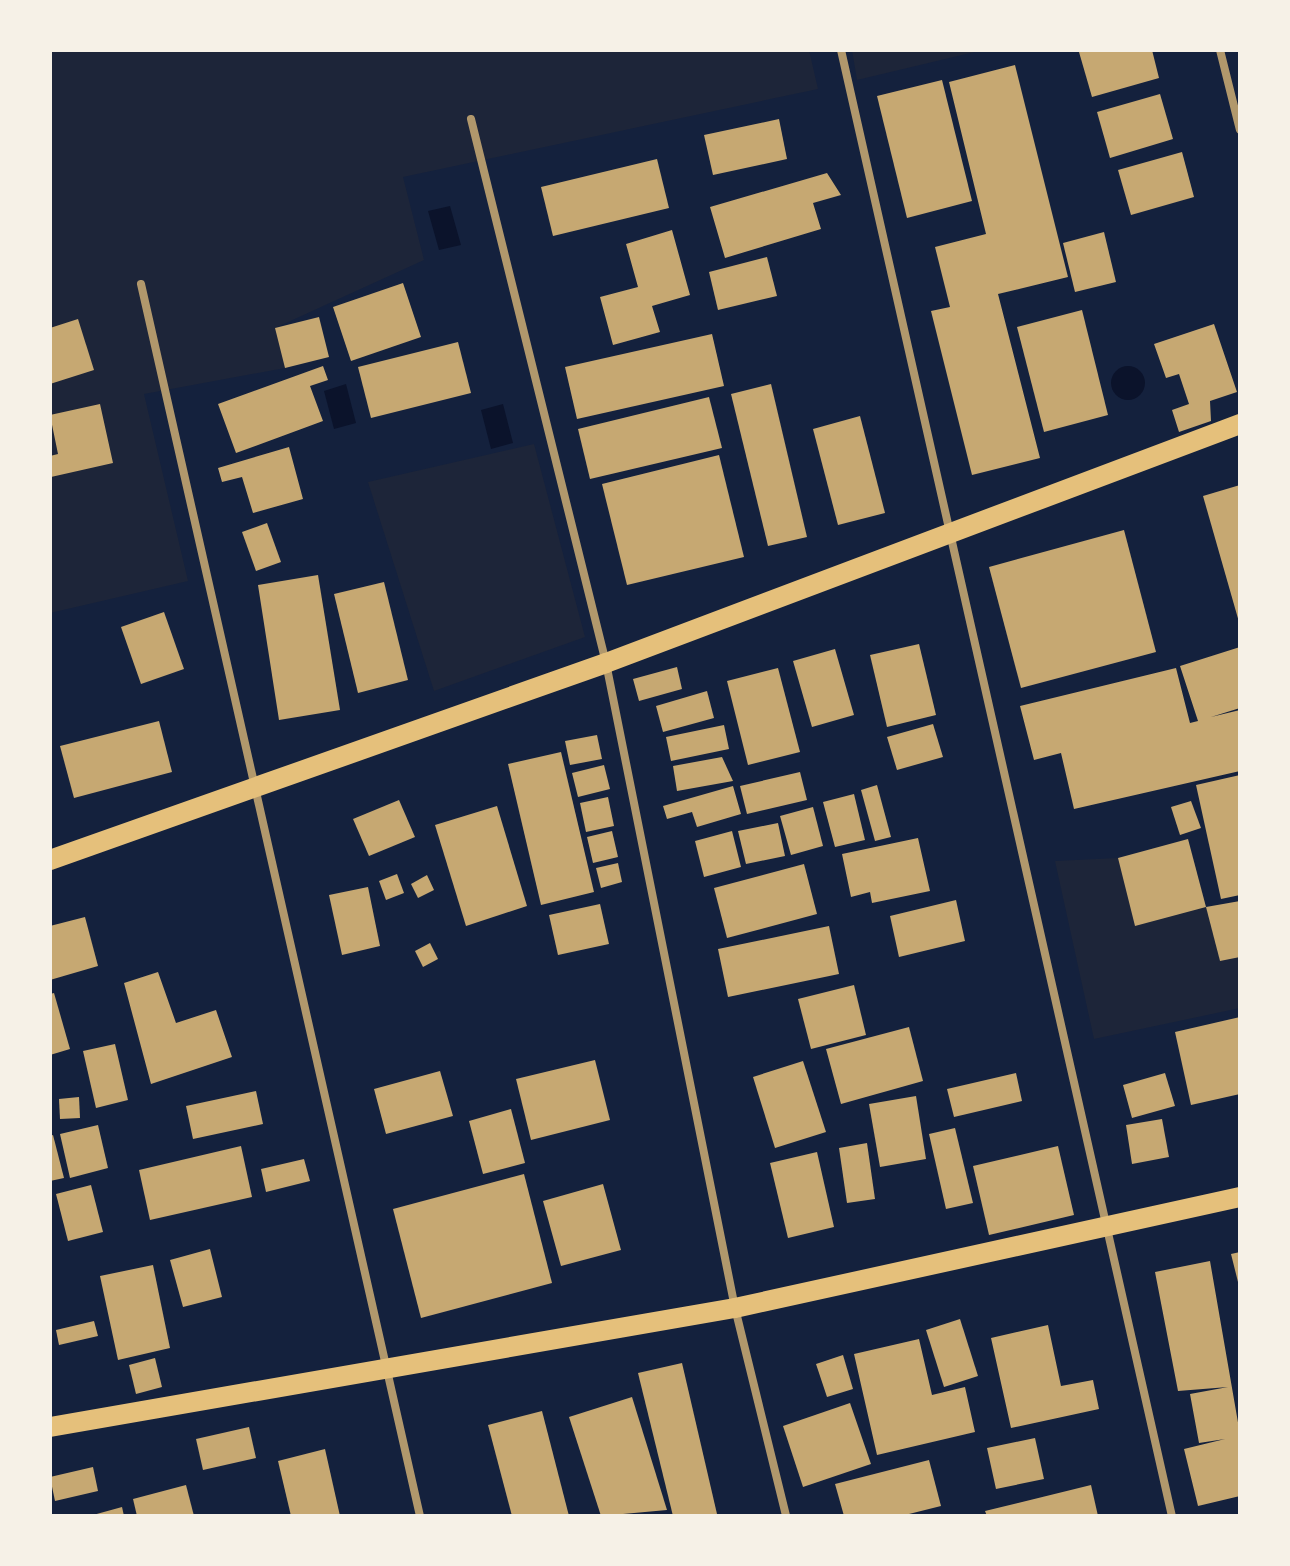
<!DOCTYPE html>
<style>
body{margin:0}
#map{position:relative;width:1290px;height:1566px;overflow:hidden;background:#14213d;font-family:"Titillium Web",sans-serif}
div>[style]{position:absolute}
.green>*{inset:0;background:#1d2539}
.water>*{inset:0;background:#0b132b}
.round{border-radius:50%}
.building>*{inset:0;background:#c6a872}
.minor>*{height:8px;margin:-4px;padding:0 4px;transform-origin:4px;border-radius:4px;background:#b1986c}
.primary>*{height:20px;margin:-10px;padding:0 10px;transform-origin:10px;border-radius:10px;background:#e5c07b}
span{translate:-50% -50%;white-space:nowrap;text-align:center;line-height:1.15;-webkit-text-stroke:6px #f6f1e7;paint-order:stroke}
.frame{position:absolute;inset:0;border:52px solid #f6f1e7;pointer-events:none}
</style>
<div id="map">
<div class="green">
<div style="clip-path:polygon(50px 50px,809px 50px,818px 89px,403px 177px,424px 260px,275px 328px,285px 368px,144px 394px,188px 581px,50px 613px)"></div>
<div style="clip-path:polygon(852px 50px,983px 50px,857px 80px)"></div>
<div style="clip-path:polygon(534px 444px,585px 637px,434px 691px,368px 482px)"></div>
<div style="clip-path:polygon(1118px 858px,1135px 926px,1206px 907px,1220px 961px,1240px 957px,1240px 1008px,1094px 1039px,1055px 861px)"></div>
</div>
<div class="water">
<div style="clip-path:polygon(450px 206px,461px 245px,439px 250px,428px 211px)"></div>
<div class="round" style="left:1111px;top:366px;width:34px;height:34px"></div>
<div style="clip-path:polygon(346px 384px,356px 423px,334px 429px,324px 391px)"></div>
<div style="clip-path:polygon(503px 404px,513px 443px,491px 449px,481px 410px)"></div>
</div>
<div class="building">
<div style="clip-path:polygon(1152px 50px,1159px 78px,1092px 97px,1079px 52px)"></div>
<div style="clip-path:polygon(1015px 65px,1068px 277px,998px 294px,1040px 458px,972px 475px,931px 311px,950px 307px,935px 247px,986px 234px,949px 82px)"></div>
<div style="clip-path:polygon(942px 80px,972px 201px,907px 218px,877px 96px)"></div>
<div style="clip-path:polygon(1160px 94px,1173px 139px,1110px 158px,1097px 112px)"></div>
<div style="clip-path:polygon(779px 119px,787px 159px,713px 175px,704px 135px)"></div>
<div style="clip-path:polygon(1182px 152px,1194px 197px,1131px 215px,1118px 170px)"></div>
<div style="clip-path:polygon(657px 159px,669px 208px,553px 236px,541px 187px)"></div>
<div style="clip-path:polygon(827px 173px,841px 195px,813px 203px,821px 229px,725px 258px,710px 207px)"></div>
<div style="clip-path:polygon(672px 230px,690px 295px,652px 306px,660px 332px,613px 345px,600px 297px,638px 287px,626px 244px)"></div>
<div style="clip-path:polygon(1104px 232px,1116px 282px,1075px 292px,1063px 243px)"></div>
<div style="clip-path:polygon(767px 257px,777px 296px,718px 310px,709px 272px)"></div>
<div style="clip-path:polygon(403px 283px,421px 337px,351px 361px,333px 307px)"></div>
<div style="clip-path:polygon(1082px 310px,1108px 415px,1044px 432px,1017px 327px)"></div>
<div style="clip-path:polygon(319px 317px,329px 357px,285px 368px,275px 328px)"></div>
<div style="clip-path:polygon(78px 319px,94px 370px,50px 384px,50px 328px)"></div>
<div style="clip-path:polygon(1214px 324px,1237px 392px,1210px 401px,1211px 421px,1179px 432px,1172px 410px,1189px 404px,1179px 374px,1166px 378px,1154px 344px)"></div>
<div style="clip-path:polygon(712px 334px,724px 386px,577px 419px,565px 367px)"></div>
<div style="clip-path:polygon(458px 342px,471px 393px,371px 418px,358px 367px)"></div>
<div style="clip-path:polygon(323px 366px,328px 380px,310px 386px,323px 421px,236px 453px,218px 404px)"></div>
<div style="clip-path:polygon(771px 384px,807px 537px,768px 546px,731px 394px)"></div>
<div style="clip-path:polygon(709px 397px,722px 448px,590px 479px,578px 429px)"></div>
<div style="clip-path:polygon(100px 404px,113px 463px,51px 477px,50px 456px,58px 454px,50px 415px)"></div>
<div style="clip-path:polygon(860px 416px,885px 513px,838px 525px,813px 429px)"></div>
<div style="clip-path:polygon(289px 447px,303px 499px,253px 513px,242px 477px,222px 482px,218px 468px)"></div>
<div style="clip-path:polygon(719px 455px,744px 557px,627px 585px,602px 484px)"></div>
<div style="clip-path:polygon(1240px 485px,1240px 622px,1239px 622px,1203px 496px)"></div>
<div style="clip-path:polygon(267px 523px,281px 562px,256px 571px,242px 532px)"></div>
<div style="clip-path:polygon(1124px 530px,1156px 652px,1021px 688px,989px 567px)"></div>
<div style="clip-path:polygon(318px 575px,340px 710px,279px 720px,258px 585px)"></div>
<div style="clip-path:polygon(384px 582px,408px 680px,358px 693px,334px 594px)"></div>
<div style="clip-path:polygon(164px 612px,184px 669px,141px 684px,121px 627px)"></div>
<div style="clip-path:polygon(919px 644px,936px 715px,887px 727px,870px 655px)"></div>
<div style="clip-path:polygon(1240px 647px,1240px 708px,1211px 717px,1240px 710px,1240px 771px,1074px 809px,1061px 753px,1034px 760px,1020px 706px,1176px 668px,1190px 723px,1198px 721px,1180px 666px)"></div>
<div style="clip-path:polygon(835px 649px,854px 715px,812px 727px,793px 661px)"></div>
<div style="clip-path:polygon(677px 667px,682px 689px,639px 701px,633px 679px)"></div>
<div style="clip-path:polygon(778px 668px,800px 752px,748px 765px,727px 681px)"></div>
<div style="clip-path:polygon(707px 691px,714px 718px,663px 732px,656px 706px)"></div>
<div style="clip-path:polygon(159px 721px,172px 772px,74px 798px,60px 746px)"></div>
<div style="clip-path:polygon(933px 724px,943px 757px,897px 770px,887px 737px)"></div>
<div style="clip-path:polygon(724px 725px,729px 749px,671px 761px,666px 737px)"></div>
<div style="clip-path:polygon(597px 735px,602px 759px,570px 765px,565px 741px)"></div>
<div style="clip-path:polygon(561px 752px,594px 892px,541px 905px,508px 764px)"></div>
<div style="clip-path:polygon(722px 757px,733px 781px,677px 791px,673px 766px)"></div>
<div style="clip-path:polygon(604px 765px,610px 789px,578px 797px,572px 773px)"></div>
<div style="clip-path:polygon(800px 772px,807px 800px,747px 814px,740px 786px)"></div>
<div style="clip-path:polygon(1240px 775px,1240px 895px,1221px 899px,1196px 785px)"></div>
<div style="clip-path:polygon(877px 785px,891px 837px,875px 841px,861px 790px)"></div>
<div style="clip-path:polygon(733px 786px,741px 814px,697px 827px,692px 812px,667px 819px,663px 806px)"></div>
<div style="clip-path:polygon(854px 794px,865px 840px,835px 847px,823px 802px)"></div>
<div style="clip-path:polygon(608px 797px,614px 826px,586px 832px,580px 803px)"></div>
<div style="clip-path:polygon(399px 800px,415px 837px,369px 856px,353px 819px)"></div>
<div style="clip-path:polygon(1191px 801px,1201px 828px,1180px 835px,1171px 807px)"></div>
<div style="clip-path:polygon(497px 806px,527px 906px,466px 926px,435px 825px)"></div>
<div style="clip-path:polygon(813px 807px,823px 846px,791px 855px,780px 816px)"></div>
<div style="clip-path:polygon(778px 823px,785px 856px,746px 864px,738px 831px)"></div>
<div style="clip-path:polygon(612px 831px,618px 857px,593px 863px,587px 837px)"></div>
<div style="clip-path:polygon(732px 831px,741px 867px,704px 877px,695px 841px)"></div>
<div style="clip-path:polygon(918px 838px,930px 891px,872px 903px,870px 892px,851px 897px,842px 854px)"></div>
<div style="clip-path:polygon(1188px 839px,1206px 907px,1135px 926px,1118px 858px)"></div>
<div style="clip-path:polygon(618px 863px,622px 882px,601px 888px,596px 868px)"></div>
<div style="clip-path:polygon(804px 864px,817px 914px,727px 938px,714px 888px)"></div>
<div style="clip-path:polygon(397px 874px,404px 893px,386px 900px,379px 881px)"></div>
<div style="clip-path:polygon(427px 875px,434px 890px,418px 898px,411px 884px)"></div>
<div style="clip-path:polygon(368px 887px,380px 946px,342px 955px,329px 895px)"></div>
<div style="clip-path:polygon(956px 900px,965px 941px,899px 957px,890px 916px)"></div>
<div style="clip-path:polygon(1240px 901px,1240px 957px,1220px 961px,1206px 907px)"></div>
<div style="clip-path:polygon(600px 904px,609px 944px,558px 955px,549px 915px)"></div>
<div style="clip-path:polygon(85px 917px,98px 966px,50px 980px,50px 926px)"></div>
<div style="clip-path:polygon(829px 926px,839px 974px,728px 997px,718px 949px)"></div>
<div style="clip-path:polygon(430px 943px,438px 959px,423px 967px,415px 951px)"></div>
<div style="clip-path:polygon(158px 972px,176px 1023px,216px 1010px,232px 1057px,151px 1084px,124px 983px)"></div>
<div style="clip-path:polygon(854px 985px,866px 1035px,811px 1049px,798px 999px)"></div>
<div style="clip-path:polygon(54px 993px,70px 1049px,50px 1055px,50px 994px)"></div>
<div style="clip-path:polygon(1240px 1017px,1240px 1094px,1191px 1105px,1175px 1032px)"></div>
<div style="clip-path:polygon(909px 1027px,923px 1081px,841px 1104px,826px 1049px)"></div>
<div style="clip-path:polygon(115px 1044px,128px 1100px,96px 1108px,83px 1051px)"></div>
<div style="clip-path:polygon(595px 1060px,610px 1120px,531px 1140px,516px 1079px)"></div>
<div style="clip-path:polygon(803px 1061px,826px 1132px,775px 1148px,753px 1077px)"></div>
<div style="clip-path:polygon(440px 1071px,453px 1116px,386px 1134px,374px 1089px)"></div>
<div style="clip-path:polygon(1016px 1073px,1022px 1101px,954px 1117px,947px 1089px)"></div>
<div style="clip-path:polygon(1165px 1073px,1175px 1106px,1132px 1118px,1123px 1085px)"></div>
<div style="clip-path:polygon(256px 1091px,263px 1124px,193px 1139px,186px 1106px)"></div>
<div style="clip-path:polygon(916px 1096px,926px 1159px,880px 1167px,869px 1104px)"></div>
<div style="clip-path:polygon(79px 1097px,80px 1118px,60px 1119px,59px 1099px)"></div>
<div style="clip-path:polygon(511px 1109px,525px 1163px,483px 1174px,469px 1121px)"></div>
<div style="clip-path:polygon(1162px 1119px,1169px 1157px,1132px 1164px,1126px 1125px)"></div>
<div style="clip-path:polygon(98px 1125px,108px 1168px,70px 1178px,60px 1134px)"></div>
<div style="clip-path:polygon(955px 1128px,973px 1203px,946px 1209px,929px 1134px)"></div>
<div style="clip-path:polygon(53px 1135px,64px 1178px,50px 1181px,50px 1136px)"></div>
<div style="clip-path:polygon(867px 1143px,875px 1199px,847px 1203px,839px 1148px)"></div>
<div style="clip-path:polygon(241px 1146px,252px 1197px,150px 1220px,139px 1170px)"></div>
<div style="clip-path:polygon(1058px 1146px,1074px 1215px,989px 1235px,973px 1166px)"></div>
<div style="clip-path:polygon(817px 1152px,834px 1227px,788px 1238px,770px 1163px)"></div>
<div style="clip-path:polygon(304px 1159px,310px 1181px,266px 1192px,261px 1169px)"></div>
<div style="clip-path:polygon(524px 1174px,552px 1283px,421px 1318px,393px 1209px)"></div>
<div style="clip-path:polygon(603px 1184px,621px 1250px,561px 1266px,543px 1201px)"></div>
<div style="clip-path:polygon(91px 1185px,103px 1232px,68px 1241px,56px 1194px)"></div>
<div style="clip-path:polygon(210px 1249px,222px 1297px,183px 1307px,170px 1260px)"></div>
<div style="clip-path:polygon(1240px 1252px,1240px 1286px,1239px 1286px,1231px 1254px)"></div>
<div style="clip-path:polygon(1210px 1261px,1240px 1434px,1240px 1496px,1198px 1506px,1184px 1449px,1225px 1439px,1199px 1443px,1190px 1394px,1228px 1387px,1178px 1391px,1155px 1272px)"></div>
<div style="clip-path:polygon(153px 1265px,170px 1348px,118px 1360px,100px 1276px)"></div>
<div style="clip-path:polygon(960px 1319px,978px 1376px,944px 1387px,926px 1330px)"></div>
<div style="clip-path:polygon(94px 1321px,98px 1336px,59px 1345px,56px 1330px)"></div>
<div style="clip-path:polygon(1048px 1325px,1061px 1386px,1093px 1380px,1099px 1409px,1011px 1428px,991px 1338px)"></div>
<div style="clip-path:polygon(919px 1339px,932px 1395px,965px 1387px,975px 1432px,877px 1455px,854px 1354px)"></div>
<div style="clip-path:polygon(843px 1355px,853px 1389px,827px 1397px,816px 1364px)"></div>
<div style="clip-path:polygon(155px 1358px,162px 1387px,136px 1394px,129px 1365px)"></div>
<div style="clip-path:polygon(682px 1363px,717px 1514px,708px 1516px,673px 1516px,638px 1373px)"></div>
<div style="clip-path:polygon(632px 1397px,667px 1510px,601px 1516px,569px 1417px)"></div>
<div style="clip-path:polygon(850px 1403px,871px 1464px,803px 1487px,783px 1426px)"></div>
<div style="clip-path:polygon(542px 1411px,569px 1516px,512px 1516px,488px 1425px)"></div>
<div style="clip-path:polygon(249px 1427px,256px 1458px,203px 1470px,196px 1439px)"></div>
<div style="clip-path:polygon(1035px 1438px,1044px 1479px,996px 1489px,987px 1448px)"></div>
<div style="clip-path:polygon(325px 1449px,340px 1516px,291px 1516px,278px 1461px)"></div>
<div style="clip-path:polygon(929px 1460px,941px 1506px,901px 1516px,844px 1516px,835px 1484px)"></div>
<div style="clip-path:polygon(93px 1467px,98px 1491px,55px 1501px,50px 1477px)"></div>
<div style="clip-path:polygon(186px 1485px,194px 1516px,137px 1516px,133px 1499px)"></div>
<div style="clip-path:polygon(1091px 1485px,1098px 1516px,987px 1516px,985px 1511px)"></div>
<div style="clip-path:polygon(122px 1507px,124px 1516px,94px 1516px,93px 1515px)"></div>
</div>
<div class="minor">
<div style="left:841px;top:50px;width:1503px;rotate:77.28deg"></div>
<div style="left:1220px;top:50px;width:82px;rotate:76deg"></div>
<div style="left:471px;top:119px;width:561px;rotate:76.06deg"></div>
<div style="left:606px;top:663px;width:658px;rotate:78.69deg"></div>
<div style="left:735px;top:1308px;width:214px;rotate:76.2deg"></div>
<div style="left:141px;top:284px;width:1263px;rotate:77.24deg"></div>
</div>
<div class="primary">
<div style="left:50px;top:860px;width:590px;rotate:-19.51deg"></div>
<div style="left:606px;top:663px;width:678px;rotate:-20.66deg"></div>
<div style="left:50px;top:1427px;width:695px;rotate:-9.86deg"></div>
<div style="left:735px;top:1308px;width:517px;rotate:-12.4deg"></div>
</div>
<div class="frame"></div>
</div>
